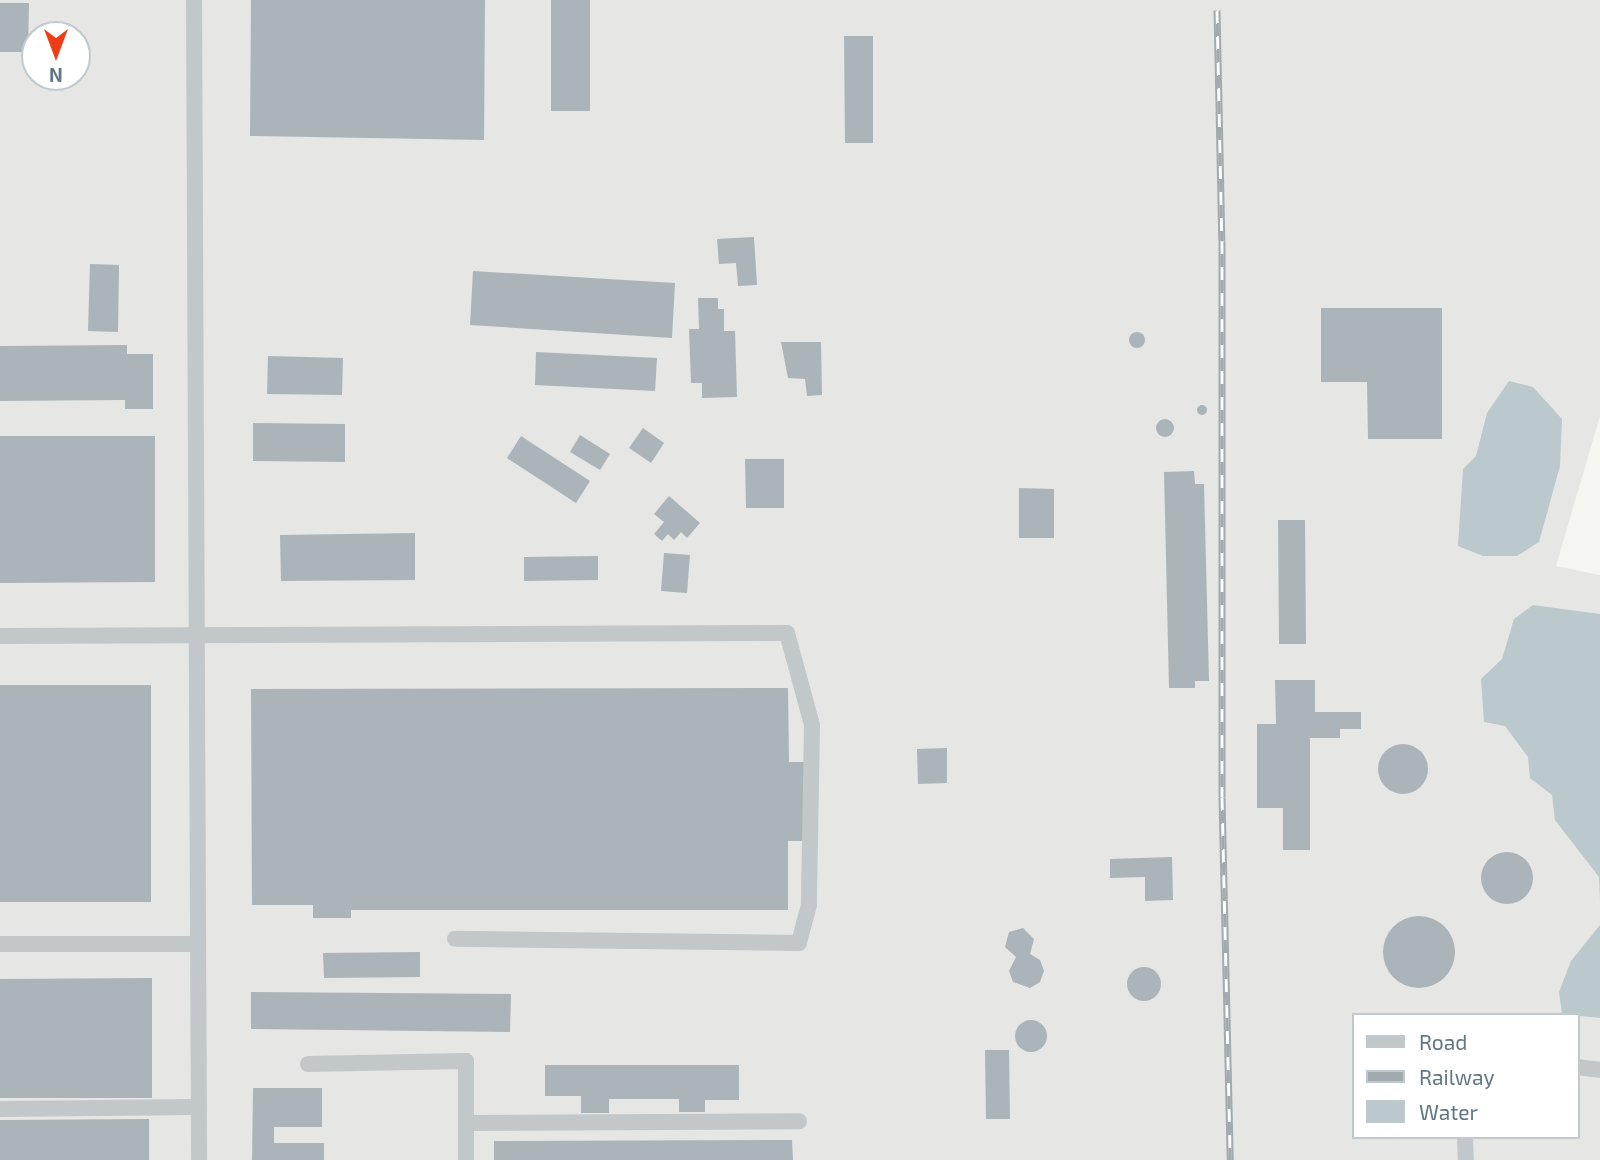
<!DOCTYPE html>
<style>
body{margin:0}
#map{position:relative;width:1600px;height:1160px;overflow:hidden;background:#f5f5f1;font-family:"Exo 2",sans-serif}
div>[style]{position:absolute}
.built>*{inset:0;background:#e6e6e4}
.water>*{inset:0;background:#bbc8cc}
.building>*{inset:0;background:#abb4b8}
.round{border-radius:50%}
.minor>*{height:16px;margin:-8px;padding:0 8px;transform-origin:8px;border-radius:8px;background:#c2c7c9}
.rail>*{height:7px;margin-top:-3.5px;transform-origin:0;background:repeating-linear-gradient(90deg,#fff 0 13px,#a2aaae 0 26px);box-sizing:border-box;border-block:2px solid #a2aaae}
span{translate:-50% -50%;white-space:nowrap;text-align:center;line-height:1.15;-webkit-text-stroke:7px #fff;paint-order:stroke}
.legend{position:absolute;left:1352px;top:1013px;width:228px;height:126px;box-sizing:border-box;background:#fff;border:2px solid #c0c9ce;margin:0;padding:9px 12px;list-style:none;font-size:21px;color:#627784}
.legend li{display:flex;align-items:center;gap:14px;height:35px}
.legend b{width:35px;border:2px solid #c0c9ce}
.north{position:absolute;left:21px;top:21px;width:70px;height:70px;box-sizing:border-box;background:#fff;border:2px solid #c0c9ce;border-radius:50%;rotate:180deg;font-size:19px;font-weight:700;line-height:28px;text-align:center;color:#627784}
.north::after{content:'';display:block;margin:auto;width:24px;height:32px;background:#ef3c16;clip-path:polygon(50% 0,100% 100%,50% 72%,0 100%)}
</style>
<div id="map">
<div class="built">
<div style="clip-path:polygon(evenodd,0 0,1600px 0,1600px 416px,1556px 566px,1600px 575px,1600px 1160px,0 1160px,0 0,35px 35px,77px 35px,77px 77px,35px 77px,35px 35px,0 0,1353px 1015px,1577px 1015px,1577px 1137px,1353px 1137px,1353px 1015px)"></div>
</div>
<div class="water">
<div style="clip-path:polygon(1509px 381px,1533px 387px,1562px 419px,1560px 466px,1539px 542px,1517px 556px,1483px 556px,1458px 546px,1463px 469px,1476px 456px,1487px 413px)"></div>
<div style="clip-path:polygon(1533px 605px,1600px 614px,1600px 901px,1599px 877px,1555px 820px,1552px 795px,1530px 778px,1528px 757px,1505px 726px,1484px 722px,1481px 679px,1502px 659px,1514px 619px)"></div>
<div style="clip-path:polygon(1600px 925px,1600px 1018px,1562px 1014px,1559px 992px,1571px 961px)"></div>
</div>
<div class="building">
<div style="clip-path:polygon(251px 0,485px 0,484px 140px,250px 136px)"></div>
<div style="clip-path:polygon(551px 0,590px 0,590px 111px,551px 111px)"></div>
<div style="clip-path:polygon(0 3px,29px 3px,28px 52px,0 52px)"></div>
<div style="clip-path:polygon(844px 36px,873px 36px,873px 143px,845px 143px)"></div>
<div style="clip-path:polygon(754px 237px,757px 285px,738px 286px,736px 263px,719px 264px,717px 239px)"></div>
<div style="clip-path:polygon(90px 264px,119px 265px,118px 332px,88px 331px)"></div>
<div style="clip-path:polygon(473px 271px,675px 283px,672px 338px,470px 325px)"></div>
<div style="clip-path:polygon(698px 298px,718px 298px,718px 309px,724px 309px,724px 331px,735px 331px,737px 397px,702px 398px,702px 383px,691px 383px,689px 329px,699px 329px)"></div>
<div style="clip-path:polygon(1321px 308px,1442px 308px,1442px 439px,1368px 439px,1367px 382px,1321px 382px)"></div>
<div class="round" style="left:1129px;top:332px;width:16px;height:16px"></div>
<div style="clip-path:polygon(781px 342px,821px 342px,822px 395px,807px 396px,805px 379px,788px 378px)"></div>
<div style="clip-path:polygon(127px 345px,127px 354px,153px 354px,153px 409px,125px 409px,125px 400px,0 401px,0 346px)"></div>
<div style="clip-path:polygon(536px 352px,657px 358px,655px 391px,535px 385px)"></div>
<div style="clip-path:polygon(268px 356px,343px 358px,342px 395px,267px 394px)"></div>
<div class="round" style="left:1197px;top:405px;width:10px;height:10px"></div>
<div class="round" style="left:1156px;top:419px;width:18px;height:18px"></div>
<div style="clip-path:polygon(253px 423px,345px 424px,345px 462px,253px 461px)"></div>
<div style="clip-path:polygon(643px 428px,664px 443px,651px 463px,629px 448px)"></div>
<div style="clip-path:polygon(580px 435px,610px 454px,600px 470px,570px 452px)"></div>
<div style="clip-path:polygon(0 436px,155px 436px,155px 582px,0 583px)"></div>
<div style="clip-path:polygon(521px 436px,590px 481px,576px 503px,507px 458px)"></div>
<div style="clip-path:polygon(745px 459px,784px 459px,784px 508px,746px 508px)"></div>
<div style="clip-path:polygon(1194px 471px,1195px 484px,1204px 484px,1209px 681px,1195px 681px,1195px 688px,1169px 688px,1164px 472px)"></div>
<div style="clip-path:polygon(1019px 488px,1054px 489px,1054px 538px,1019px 538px)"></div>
<div style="clip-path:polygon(669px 496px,700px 523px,687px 538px,681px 532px,674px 540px,668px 534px,662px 541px,654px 534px,664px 522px,654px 514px)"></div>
<div style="clip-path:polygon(1278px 520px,1305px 520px,1306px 644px,1279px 644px)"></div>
<div style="clip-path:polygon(415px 533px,415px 580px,281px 581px,280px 535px)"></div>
<div style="clip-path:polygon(664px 553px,690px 555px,687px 593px,661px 591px)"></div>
<div style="clip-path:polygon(598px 556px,598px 580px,524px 581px,524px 557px)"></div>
<div style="clip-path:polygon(1275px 680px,1315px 680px,1315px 712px,1361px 712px,1361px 729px,1340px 729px,1340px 738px,1310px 738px,1310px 850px,1283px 850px,1283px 808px,1257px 808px,1257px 724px,1276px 724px)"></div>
<div style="clip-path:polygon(0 685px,151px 685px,151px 902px,0 902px)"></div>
<div style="clip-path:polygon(788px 688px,789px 762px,805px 762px,805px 841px,788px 841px,788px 910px,351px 910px,351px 918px,313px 918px,313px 905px,252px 905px,251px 689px)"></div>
<div class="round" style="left:1378px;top:744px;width:50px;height:50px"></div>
<div style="clip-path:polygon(947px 748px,947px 783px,918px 784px,917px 749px)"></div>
<div class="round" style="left:1481px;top:852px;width:52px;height:52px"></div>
<div style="clip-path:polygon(1172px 857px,1173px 900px,1145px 901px,1145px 877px,1110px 878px,1110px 859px)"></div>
<div class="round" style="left:1383px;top:916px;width:72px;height:72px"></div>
<div style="clip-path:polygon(1023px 928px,1034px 939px,1030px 954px,1040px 960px,1044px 971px,1040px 982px,1030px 988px,1013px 982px,1009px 971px,1016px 957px,1005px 947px,1009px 932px)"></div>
<div style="clip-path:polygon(420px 952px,420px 977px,324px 978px,323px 953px)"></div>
<div class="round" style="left:1127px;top:967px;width:34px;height:34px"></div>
<div style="clip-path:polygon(152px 978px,152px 1098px,0 1098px,0 979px)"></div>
<div style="clip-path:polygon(251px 992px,511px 994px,510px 1032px,251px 1029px)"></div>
<div class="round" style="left:1015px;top:1020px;width:32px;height:32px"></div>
<div style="clip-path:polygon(985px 1050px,1009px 1050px,1010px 1119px,986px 1119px)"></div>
<div style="clip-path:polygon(545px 1065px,739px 1065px,739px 1100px,705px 1100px,705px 1112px,679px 1112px,679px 1099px,609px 1099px,609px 1113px,581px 1113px,581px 1096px,545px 1096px)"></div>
<div style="clip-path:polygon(253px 1088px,322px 1088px,322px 1127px,274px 1127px,274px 1143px,324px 1143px,324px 1160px,252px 1160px)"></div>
<div style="clip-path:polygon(149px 1119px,149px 1160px,0 1160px,0 1120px)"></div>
<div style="clip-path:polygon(792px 1140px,793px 1160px,494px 1160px,494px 1141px)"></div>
</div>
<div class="minor">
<div style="left:194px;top:0;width:1160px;rotate:89.75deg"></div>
<div style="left:0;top:636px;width:787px;rotate:-0.22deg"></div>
<div style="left:787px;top:633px;width:95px;rotate:74.8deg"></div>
<div style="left:812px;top:725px;width:180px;rotate:91deg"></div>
<div style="left:809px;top:905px;width:39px;rotate:105deg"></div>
<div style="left:799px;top:943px;width:344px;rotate:-179.3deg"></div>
<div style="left:0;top:944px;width:198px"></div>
<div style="left:308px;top:1064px;width:158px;rotate:-1.1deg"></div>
<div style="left:466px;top:1061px;width:99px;rotate:90deg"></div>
<div style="left:1577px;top:1067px;width:23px;rotate:7deg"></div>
<div style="left:0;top:1109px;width:199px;rotate:-0.6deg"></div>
<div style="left:466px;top:1123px;width:333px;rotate:-0.3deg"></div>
<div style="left:1465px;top:1137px;width:23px;rotate:88deg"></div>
</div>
<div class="rail">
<div style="left:1217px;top:10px;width:231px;rotate:88.8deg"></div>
<div style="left:1222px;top:241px;width:556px;rotate:90deg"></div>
<div style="left:1222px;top:797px;width:363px;rotate:88.7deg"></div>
</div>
<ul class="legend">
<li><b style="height:9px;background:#c2c7c9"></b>Road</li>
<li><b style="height:9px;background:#a2aaae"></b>Railway</li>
<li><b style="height:19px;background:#bbc8cc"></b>Water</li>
</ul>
<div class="north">N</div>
</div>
